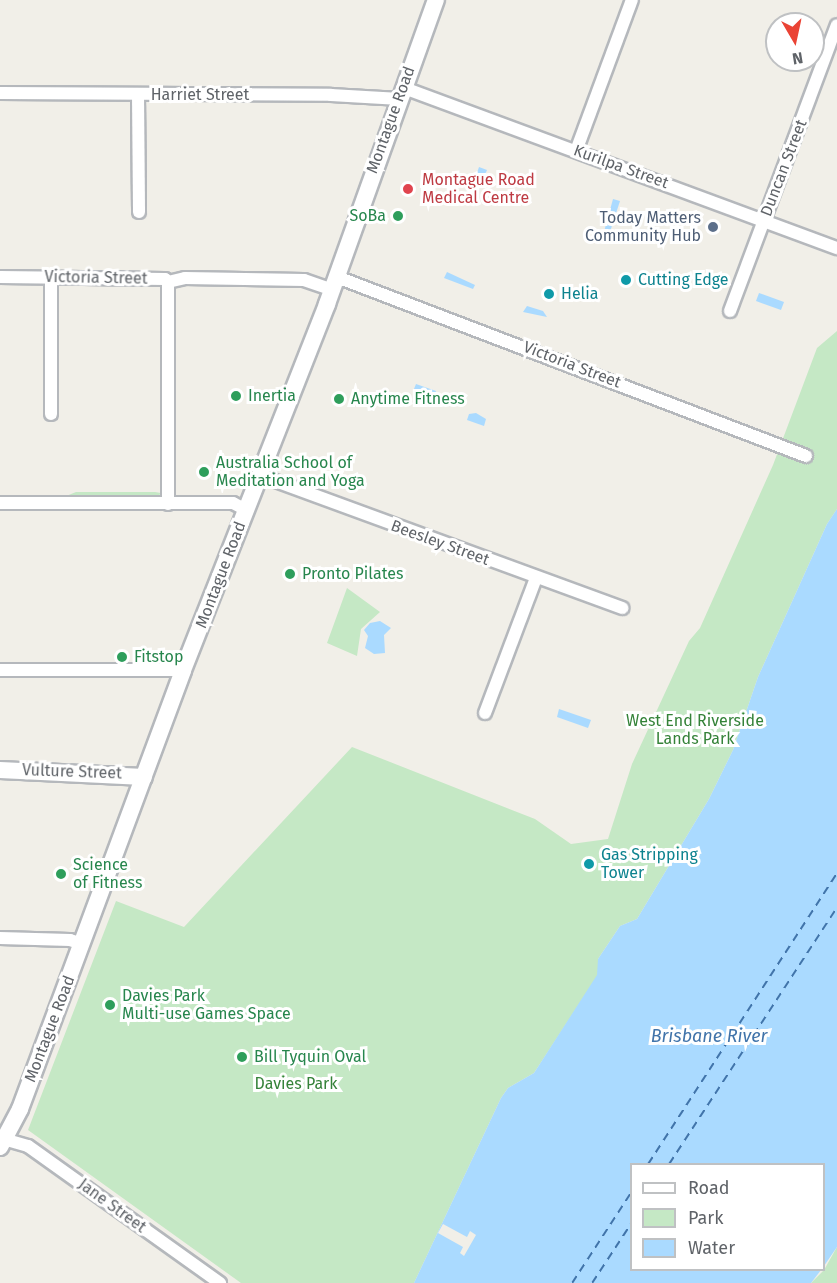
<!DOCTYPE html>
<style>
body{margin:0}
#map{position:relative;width:837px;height:1283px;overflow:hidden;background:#f1efe8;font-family:"Fira Sans",sans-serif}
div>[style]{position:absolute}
.green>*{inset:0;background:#c5e8c5}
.water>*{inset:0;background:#aadaff}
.pier>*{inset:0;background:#f1efe8}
.ferry>*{height:1.5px;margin-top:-0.75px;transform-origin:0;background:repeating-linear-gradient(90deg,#4174aa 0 8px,transparent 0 14px)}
.roads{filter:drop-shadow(2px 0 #b5b8bc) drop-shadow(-2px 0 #b5b8bc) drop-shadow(0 2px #b5b8bc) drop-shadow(0 -2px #b5b8bc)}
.street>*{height:12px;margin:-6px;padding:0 6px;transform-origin:6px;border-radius:6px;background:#fff}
.secondary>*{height:16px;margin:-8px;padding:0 8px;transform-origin:8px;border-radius:8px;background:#fff}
.dots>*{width:16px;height:16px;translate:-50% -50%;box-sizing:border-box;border:3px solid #fff;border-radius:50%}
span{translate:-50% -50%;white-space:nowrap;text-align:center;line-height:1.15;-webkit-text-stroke:6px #fff;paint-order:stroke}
.street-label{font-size:16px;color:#5f6368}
.health-label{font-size:16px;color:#be3a42}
.left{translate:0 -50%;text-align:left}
.leisure-label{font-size:16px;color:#27864d}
.right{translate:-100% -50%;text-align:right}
.service-label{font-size:16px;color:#4e5e75}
.culture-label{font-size:16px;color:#0d838f}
.park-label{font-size:16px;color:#348238}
.water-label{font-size:18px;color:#4174aa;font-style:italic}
.legend{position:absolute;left:630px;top:1163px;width:195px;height:108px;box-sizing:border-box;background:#fff;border:2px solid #bfc1c3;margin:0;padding:8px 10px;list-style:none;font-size:18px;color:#5f6368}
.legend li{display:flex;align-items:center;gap:12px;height:30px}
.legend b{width:30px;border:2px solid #bfc1c3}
.north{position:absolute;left:765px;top:12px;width:60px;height:60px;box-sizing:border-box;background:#fff;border:2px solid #bfc1c3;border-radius:50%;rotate:171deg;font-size:16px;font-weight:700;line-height:24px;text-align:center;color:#5f6368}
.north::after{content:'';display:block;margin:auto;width:21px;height:27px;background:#ea4335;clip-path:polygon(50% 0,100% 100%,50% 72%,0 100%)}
</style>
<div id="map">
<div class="green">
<div style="clip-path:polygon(837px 331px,837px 509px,827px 524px,758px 677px,733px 750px,709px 799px,637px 919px,620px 926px,598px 959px,598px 975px,534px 1073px,508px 1088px,501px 1098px,414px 1283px,241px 1283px,28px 1130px,116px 901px,184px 927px,352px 747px,535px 819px,571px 844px,608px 839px,632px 764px,689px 641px,700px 628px,773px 465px,817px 348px)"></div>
<div style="clip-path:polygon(76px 492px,155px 492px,161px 493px,157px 498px,59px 499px)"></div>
<div style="clip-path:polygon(347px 588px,380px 612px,361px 629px,357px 656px,327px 643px)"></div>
<div style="clip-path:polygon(837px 1247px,837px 1283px,811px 1283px,824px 1270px)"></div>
</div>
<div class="water">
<div style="clip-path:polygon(479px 167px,487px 170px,473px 201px,468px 199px)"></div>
<div style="clip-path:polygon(613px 199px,620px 201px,607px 241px,602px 239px)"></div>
<div style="clip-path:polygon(447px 272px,475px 285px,473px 289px,444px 278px)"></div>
<div style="clip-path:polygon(759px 293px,784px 302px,781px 310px,756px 301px)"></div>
<div style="clip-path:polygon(527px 306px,543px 311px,547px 317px,523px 312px)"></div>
<div style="clip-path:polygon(416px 384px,436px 391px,434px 397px,414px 389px)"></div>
<div style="clip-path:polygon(476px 413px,486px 419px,484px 426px,467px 420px,469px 414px)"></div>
<div style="clip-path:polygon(837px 509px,837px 1247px,824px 1266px,824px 1164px,632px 1164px,632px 1270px,821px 1270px,811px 1283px,414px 1283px,501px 1098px,508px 1088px,534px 1073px,597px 975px,598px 959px,620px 926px,637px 919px,709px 799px,733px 750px,758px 677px,827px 524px)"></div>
<div style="clip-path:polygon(380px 621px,391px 628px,384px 635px,385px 653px,374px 654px,365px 648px,368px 636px,364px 630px,370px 623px)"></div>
<div style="clip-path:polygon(559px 709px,591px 720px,588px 728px,557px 717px)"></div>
</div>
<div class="pier">
<div style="clip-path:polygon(443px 1224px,467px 1237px,470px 1231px,476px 1235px,464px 1256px,460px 1253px,463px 1247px,438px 1233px)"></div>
</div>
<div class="ferry">
<div style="left:648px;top:1164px;width:347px;rotate:-57deg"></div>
<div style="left:669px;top:1164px;width:307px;rotate:-56.8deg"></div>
<div style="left:572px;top:1283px;width:110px;rotate:-56.9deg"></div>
<div style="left:592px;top:1283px;width:73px;rotate:-56.7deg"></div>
</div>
<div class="roads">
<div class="street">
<div style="left:404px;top:88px;width:462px;rotate:20.3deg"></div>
<div style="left:0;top:93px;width:331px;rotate:0.3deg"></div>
<div style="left:331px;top:95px;width:69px;rotate:3.3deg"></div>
<div style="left:138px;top:94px;width:118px;rotate:89.5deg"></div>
<div style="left:576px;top:151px;width:161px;rotate:-69.7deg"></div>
<div style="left:0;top:277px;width:165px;rotate:0.7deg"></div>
<div style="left:165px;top:279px;width:4px;rotate:45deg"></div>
<div style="left:168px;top:282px;width:17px;rotate:-13deg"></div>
<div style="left:185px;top:278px;width:119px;rotate:1deg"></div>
<div style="left:304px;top:280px;width:31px;rotate:19deg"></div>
<div style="left:337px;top:277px;width:502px;rotate:20.89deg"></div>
<div style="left:168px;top:282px;width:222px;rotate:90deg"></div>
<div style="left:730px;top:311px;width:305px;rotate:-69.5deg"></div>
<div style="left:51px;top:414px;width:137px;rotate:-90deg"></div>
<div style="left:259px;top:475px;width:387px;rotate:20.1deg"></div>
<div style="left:0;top:503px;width:233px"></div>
<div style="left:233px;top:503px;width:15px;rotate:28deg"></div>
<div style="left:0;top:670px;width:183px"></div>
<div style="left:485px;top:713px;width:144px;rotate:-69.3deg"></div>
<div style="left:0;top:938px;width:70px;rotate:1.6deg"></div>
<div style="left:70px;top:940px;width:13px;rotate:18deg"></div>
<div style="left:0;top:1138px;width:29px;rotate:16deg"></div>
<div style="left:28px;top:1146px;width:236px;rotate:35.5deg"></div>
</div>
<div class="secondary">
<div style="left:0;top:770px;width:144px;rotate:2.8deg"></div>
<div style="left:0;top:1147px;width:43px;rotate:-62.2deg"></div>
<div style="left:20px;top:1109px;width:468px;rotate:-69.6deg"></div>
<div style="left:183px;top:670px;width:393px;rotate:-68.5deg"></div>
<div style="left:327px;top:304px;width:323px;rotate:-70.3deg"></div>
</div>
</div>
<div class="dots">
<div style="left:408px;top:189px;background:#e0444e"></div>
<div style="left:398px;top:216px;background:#2e9e5b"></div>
<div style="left:713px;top:227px;background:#5c6f8a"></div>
<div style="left:626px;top:280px;background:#0f9aa8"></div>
<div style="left:549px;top:294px;background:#0f9aa8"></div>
<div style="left:236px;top:396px;background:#2e9e5b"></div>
<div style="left:339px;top:399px;background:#2e9e5b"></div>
<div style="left:204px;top:472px;background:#2e9e5b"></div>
<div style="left:290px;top:574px;background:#2e9e5b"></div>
<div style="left:122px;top:657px;background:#2e9e5b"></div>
<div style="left:589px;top:864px;background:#0f9aa8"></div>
<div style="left:61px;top:874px;background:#2e9e5b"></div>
<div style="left:110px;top:1005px;background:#2e9e5b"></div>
<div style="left:242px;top:1057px;background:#2e9e5b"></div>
</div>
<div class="street-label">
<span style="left:200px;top:95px">Harriet Street</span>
<span style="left:391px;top:120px;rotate:-70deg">Montague Road</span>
<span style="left:621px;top:167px;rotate:20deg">Kurilpa Street</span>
<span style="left:784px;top:168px;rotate:-69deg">Duncan Street</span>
<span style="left:96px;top:278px;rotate:1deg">Victoria Street</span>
<span style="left:572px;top:365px;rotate:21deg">Victoria Street</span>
<span style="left:440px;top:543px;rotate:20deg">Beesley Street</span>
<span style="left:221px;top:575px;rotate:-69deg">Montague Road</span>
<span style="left:72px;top:772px;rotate:2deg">Vulture Street</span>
<span style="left:50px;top:1029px;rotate:-69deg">Montague Road</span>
<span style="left:112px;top:1206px;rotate:36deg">Jane Street</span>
</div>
<div class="health-label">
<span class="left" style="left:422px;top:189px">Montague Road<br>Medical Centre</span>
</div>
<div class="leisure-label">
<span class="right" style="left:386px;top:216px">SoBa</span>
<span class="left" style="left:248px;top:396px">Inertia</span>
<span class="left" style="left:351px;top:399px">Anytime Fitness</span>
<span class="left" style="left:216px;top:472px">Australia School of<br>Meditation and Yoga</span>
<span class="left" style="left:302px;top:574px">Pronto Pilates</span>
<span class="left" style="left:134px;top:657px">Fitstop</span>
<span class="left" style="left:73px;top:874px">Science<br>of Fitness</span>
<span class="left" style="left:122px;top:1005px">Davies Park<br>Multi-use Games Space</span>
<span class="left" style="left:254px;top:1057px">Bill Tyquin Oval</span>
</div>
<div class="service-label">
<span class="right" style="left:701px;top:227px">Today Matters<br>Community Hub</span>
</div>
<div class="culture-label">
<span class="left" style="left:638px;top:280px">Cutting Edge</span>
<span class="left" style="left:561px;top:294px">Helia</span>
<span class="left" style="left:601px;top:864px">Gas Stripping<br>Tower</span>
</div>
<div class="park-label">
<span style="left:695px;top:730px">West End Riverside<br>Lands Park</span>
<span style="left:296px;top:1084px">Davies Park</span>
</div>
<div class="water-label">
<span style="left:709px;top:1036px">Brisbane River</span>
</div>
<ul class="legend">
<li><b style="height:8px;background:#fff"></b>Road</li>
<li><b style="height:16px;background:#c5e8c5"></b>Park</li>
<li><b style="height:16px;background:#aadaff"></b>Water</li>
</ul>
<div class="north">N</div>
</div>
